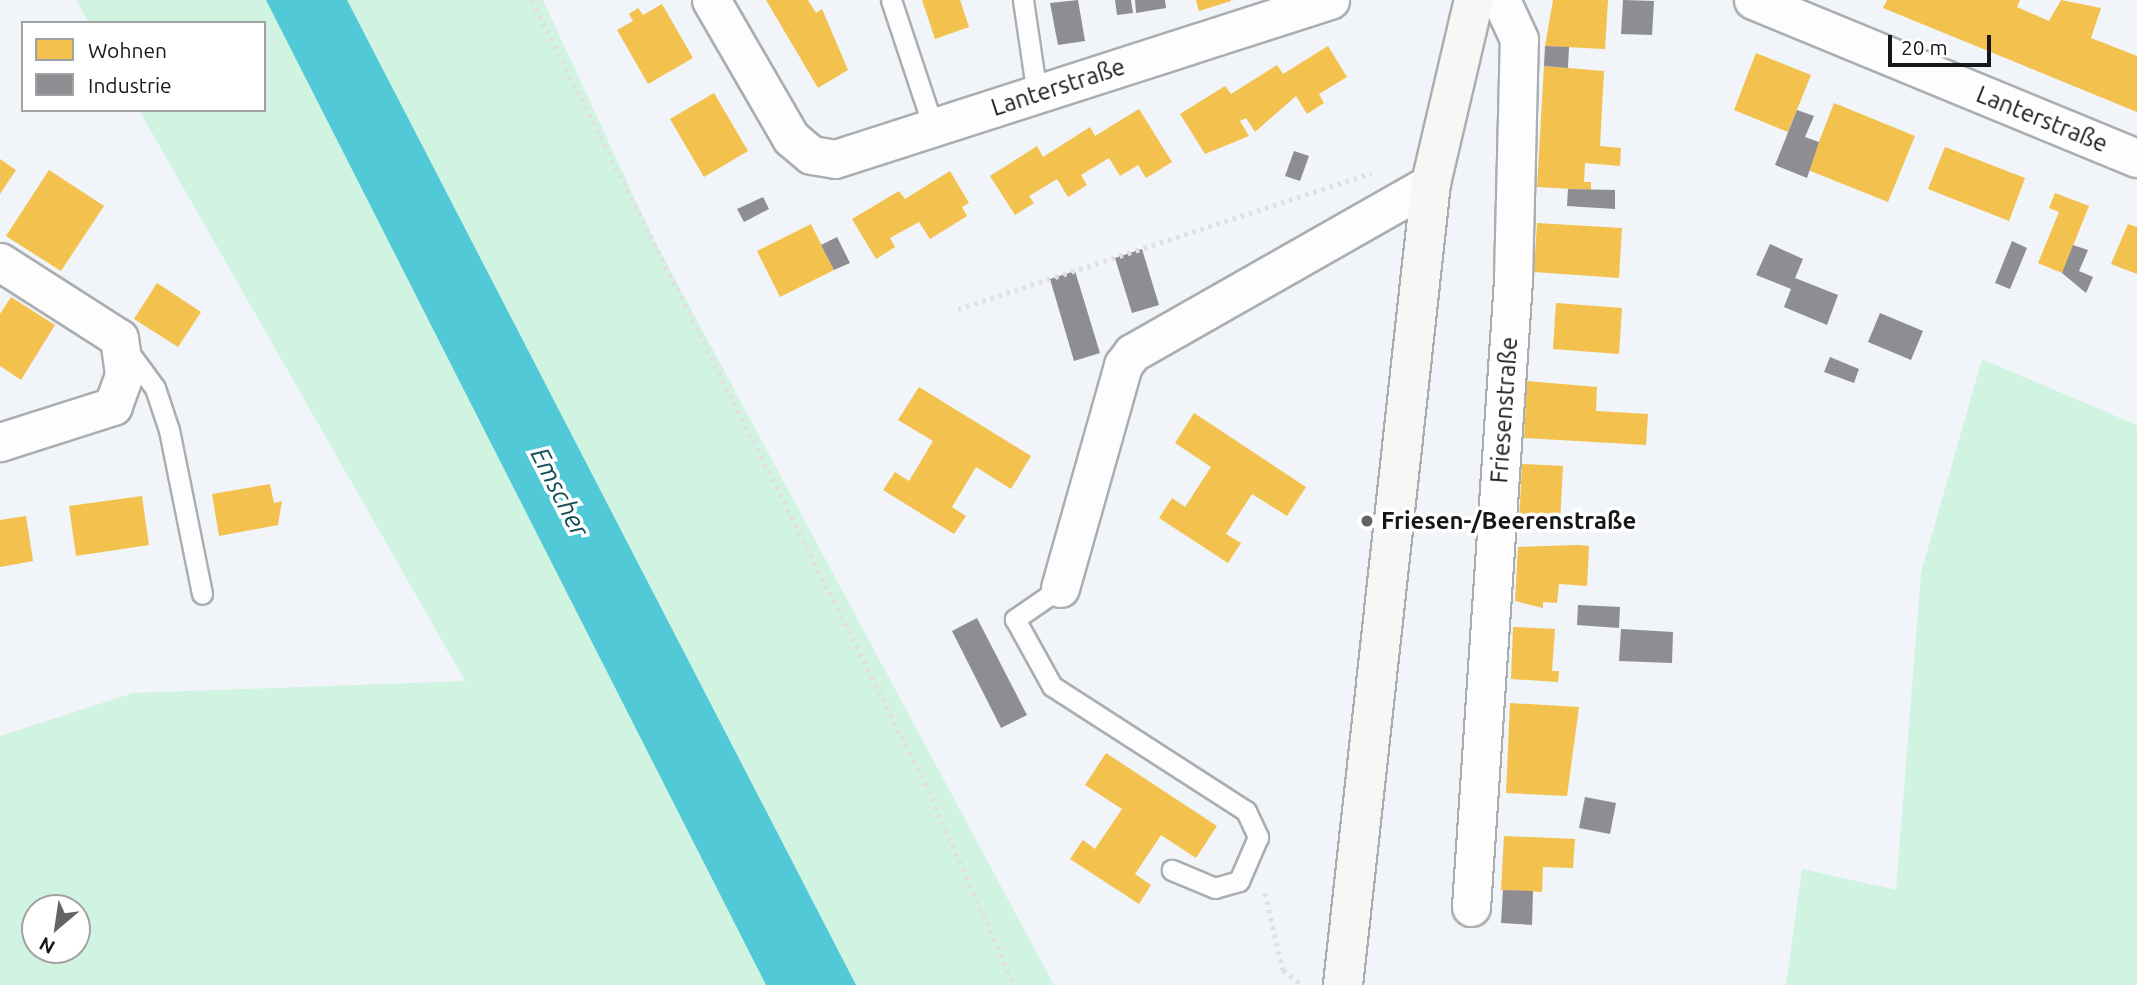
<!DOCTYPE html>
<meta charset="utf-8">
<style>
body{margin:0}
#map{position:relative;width:2137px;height:985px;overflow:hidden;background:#f1f4f8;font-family:Ubuntu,sans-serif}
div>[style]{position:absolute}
.green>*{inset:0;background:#d1f4e2}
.water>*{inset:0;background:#52c9d7}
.homes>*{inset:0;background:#f2c14e}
.industry>*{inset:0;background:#8d8d92}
.path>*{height:4.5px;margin-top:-2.25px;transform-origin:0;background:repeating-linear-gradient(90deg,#dee0e1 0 3.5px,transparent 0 8.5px)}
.roads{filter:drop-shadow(2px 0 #abaeb0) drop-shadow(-2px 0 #abaeb0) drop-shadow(0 2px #abaeb0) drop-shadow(0 -2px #abaeb0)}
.lane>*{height:19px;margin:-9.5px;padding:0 9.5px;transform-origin:9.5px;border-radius:9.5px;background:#fdfdfe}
.street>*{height:37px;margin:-18.5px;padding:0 18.5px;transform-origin:18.5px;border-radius:18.5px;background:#fdfdfe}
.secondary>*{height:38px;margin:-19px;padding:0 19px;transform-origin:19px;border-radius:19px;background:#f9f6f6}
.dots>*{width:19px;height:19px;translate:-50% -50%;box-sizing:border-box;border:4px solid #fff;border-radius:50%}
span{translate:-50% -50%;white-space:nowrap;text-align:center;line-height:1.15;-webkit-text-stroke:7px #fff;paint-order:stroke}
.street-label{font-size:24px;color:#151719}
.poi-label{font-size:24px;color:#151719;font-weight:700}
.left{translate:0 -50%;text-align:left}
.water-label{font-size:26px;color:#114e56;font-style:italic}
.legend{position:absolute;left:21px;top:21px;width:245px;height:91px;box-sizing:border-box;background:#fff;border:2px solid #a1a2a3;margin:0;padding:9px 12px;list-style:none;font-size:21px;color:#151719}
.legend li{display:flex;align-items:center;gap:14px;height:35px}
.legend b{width:35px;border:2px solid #a1a2a3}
.north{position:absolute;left:21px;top:894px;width:70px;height:70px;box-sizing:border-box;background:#fff;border:2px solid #a1a2a3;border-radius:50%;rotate:209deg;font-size:19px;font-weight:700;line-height:28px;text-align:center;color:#151719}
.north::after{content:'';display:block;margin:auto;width:24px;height:32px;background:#626467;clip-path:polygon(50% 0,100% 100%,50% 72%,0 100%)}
.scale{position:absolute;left:1888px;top:35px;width:103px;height:32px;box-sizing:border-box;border:4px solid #151719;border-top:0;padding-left:9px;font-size:21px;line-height:24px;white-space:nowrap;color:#151719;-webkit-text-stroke:5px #fff;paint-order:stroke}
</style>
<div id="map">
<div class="green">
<div style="clip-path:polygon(evenodd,76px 0,543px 0,654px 240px,1054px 985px,0 985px,0 736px,133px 693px,465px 681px,139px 110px,264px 110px,264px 23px,89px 23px,76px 0,35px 908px,77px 908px,77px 950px,35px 950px,35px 908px)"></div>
<div style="clip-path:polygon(1982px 359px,2137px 425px,2137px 985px,1786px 985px,1802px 869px,1896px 890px,1921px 573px)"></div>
</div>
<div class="water">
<div style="clip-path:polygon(266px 0,347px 0,856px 985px,766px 985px)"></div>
</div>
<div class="homes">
<div style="clip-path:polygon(766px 0,808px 0,816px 13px,822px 9px,848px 70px,818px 88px)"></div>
<div style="clip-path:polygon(922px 0,960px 0,969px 27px,935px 39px)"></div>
<div style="clip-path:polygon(1196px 0,1231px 0,1231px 1px,1199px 11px)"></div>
<div style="clip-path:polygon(1553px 0,1608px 0,1605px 49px,1545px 46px)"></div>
<div style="clip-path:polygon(1887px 0,2020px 0,2017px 7px,2049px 21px,2061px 0,2101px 8px,2091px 38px,2137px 56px,2137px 112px,1883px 8px)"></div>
<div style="clip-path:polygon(662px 4px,693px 58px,648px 84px,617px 30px,633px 21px,629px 14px,638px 8px,643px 15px)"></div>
<div style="clip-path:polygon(1328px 46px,1347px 77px,1319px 94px,1324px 103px,1307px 114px,1296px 96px,1255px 132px,1246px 118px,1240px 121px,1249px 136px,1205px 154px,1180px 114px,1225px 86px,1231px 94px,1277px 65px,1283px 74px)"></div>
<div style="clip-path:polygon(1756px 53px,1811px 75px,1788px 132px,1734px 110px)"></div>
<div style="clip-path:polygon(1544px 66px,1604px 71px,1600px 146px,1621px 148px,1620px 166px,1585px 163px,1584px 182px,1591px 182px,1591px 190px,1537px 187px)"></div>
<div style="clip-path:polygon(714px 93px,748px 151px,704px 177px,670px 119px)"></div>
<div style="clip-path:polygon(1834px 103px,1915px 136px,1888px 202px,1808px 170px)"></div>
<div style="clip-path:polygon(1139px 109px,1172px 162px,1146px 178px,1138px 165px,1120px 176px,1109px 158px,1081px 175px,1087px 185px,1068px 197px,1057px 179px,1029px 196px,1034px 203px,1015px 215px,990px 176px,1037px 146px,1043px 157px,1090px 127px,1095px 136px)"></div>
<div style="clip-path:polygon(1945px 147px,2025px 178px,2009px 221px,1928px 189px)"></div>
<div style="clip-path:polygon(0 159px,16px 170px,0 194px)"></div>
<div style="clip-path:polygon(49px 170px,104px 206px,61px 271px,6px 236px)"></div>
<div style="clip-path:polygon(950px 171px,969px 203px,962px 207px,967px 216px,930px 239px,919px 222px,890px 238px,895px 247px,876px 259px,852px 219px,899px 191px,905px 199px)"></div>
<div style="clip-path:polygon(2055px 193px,2089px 206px,2062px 273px,2038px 263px,2059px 212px,2049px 208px)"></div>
<div style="clip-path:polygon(1537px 223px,1622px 228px,1619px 278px,1534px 272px)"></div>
<div style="clip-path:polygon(811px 224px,834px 270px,780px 297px,757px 251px)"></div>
<div style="clip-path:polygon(2128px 224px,2137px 227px,2137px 274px,2111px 264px)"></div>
<div style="clip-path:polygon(157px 283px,201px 312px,178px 347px,134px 319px)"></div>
<div style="clip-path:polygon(11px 297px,55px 325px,21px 380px,0 366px,0 314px)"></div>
<div style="clip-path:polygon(1556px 303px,1622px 308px,1619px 354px,1553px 349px)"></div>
<div style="clip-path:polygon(1527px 381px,1597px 387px,1596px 411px,1648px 414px,1646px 445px,1524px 438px)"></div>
<div style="clip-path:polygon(919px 387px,1031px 456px,1011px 489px,976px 467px,952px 507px,966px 516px,954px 534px,883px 490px,895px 472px,909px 481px,933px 441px,898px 420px)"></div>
<div style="clip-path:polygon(1194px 413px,1306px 487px,1287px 516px,1252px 494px,1226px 534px,1241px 543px,1228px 563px,1159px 518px,1172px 498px,1185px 507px,1211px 467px,1175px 443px)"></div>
<div style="clip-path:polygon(1522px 464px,1563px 466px,1560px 524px,1519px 521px)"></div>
<div style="clip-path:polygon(270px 484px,274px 503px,282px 501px,278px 525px,219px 536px,212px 494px)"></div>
<div style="clip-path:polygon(142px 496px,149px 545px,76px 556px,69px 506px)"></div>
<div style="clip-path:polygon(26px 516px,33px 561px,0 567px,0 520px)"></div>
<div style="clip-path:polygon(1578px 545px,1589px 546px,1587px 586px,1559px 584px,1557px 603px,1543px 602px,1543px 608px,1515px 601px,1518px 547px)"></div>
<div style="clip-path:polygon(1513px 627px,1555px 629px,1552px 671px,1559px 671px,1558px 682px,1511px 679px)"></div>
<div style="clip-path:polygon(1510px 703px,1579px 707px,1567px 796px,1506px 793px)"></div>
<div style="clip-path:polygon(1106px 753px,1217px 826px,1196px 858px,1161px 835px,1135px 874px,1151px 885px,1139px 904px,1070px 859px,1083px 840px,1095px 849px,1122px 809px,1085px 785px)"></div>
<div style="clip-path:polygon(1504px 836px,1575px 839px,1573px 868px,1543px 867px,1542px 892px,1501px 890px)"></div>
</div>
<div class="industry">
<div style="clip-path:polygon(1078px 0,1085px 41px,1058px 45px,1050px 3px)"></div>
<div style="clip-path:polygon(1115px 0,1131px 0,1133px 13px,1117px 15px)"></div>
<div style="clip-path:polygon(1135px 0,1165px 0,1166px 8px,1136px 13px)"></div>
<div style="clip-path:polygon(1623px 0,1654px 1px,1652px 35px,1621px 34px)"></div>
<div style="clip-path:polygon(1545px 46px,1569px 47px,1568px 68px,1544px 66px)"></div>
<div style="clip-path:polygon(1797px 110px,1814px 116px,1805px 137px,1819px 142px,1807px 178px,1775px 165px)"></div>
<div style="clip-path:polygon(1294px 151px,1309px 156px,1300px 181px,1285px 176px)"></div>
<div style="clip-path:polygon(1568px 189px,1615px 190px,1615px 209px,1567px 206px)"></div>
<div style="clip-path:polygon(763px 197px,769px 209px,744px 222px,737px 209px)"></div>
<div style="clip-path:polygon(837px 237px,850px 263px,834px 270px,821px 245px)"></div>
<div style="clip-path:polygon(2012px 241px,2027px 248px,2010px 289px,1995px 283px)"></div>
<div style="clip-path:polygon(1770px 244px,1803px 259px,1795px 278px,1838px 295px,1827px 325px,1784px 307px,1791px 289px,1756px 275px)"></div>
<div style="clip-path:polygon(2073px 245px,2088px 250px,2079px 271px,2093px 277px,2086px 293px,2062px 273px)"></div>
<div style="clip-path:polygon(1142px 249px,1159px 305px,1132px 313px,1115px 258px)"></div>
<div style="clip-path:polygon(1075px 271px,1100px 353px,1074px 361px,1050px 279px)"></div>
<div style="clip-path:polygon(1880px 313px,1923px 331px,1911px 360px,1868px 342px)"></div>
<div style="clip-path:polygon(1830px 357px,1859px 369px,1854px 383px,1824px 372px)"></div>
<div style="clip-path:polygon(1578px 605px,1620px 607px,1619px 628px,1577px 625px)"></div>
<div style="clip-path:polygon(977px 618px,1027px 715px,1001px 728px,952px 631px)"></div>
<div style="clip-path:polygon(1621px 629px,1673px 632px,1672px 663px,1619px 661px)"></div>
<div style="clip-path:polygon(1585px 797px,1616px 803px,1610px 834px,1579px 828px)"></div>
<div style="clip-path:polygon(1503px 890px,1533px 891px,1532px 925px,1501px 923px)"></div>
</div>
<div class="path">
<div style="left:532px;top:0;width:876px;rotate:63.35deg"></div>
<div style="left:925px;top:783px;width:221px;rotate:66.2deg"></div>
<div style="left:958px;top:309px;width:435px;rotate:-18.2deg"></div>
<div style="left:1265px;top:893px;width:79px;rotate:76.8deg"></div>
<div style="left:1283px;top:970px;width:24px;rotate:38deg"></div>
</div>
<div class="roads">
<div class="lane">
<div style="left:891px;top:0;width:133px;rotate:71.6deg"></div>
<div style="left:1023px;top:0;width:96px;rotate:81.6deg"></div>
<div style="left:128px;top:351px;width:46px;rotate:53.9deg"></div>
<div style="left:155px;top:388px;width:44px;rotate:71.6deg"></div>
<div style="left:169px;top:430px;width:167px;rotate:78.6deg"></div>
<div style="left:1060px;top:588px;width:55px;rotate:145.4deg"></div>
<div style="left:1015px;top:619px;width:77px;rotate:61.1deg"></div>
<div style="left:1052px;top:686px;width:231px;rotate:32.8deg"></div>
<div style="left:1246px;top:811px;width:29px;rotate:65deg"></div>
<div style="left:1258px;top:837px;width:48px;rotate:113.4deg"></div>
<div style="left:1239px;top:881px;width:25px;rotate:164deg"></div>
<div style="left:1215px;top:888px;width:47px;rotate:-157.3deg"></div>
</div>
<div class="street">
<div style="left:711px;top:0;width:160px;rotate:59.9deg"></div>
<div style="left:791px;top:138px;width:26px;rotate:40deg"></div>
<div style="left:811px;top:155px;width:24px;rotate:9deg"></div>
<div style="left:835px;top:159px;width:520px;rotate:-17.81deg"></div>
<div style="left:1753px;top:0;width:415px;rotate:22.4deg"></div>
<div style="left:0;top:262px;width:141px;rotate:32.6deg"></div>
<div style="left:119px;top:338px;width:37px;rotate:82deg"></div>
<div style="left:124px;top:375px;width:33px;rotate:110deg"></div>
<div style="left:113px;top:406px;width:119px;rotate:162.3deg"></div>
<div style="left:1060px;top:588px;width:232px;rotate:-74.2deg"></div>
<div style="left:1123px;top:365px;width:15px;rotate:-53deg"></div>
<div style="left:1132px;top:353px;width:344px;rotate:-29.6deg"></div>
<div style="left:1471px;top:907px;width:629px;rotate:-86.17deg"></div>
<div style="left:1513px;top:279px;width:240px;rotate:-88.6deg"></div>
<div style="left:1519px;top:39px;width:43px;rotate:-114.8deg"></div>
</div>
<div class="secondary">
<div style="left:1343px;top:985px;width:807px;rotate:-83.74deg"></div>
<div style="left:1431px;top:183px;width:188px;rotate:-76.8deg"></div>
</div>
</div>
<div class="dots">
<div style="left:1367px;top:521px;background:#626467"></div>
</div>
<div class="street-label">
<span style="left:1058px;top:87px;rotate:-18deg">Lanterstraße</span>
<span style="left:2042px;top:119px;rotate:22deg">Lanterstraße</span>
<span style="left:1504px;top:410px;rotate:-86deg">Friesenstraße</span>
</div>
<div class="poi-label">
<span class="left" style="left:1381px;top:521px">Friesen-/Beerenstraße</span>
</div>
<div class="water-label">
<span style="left:560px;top:492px;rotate:63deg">Emscher</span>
</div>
<ul class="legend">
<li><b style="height:19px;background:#f2c14e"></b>Wohnen</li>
<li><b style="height:19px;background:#8d8d92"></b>Industrie</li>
</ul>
<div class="north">N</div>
<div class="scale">20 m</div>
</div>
